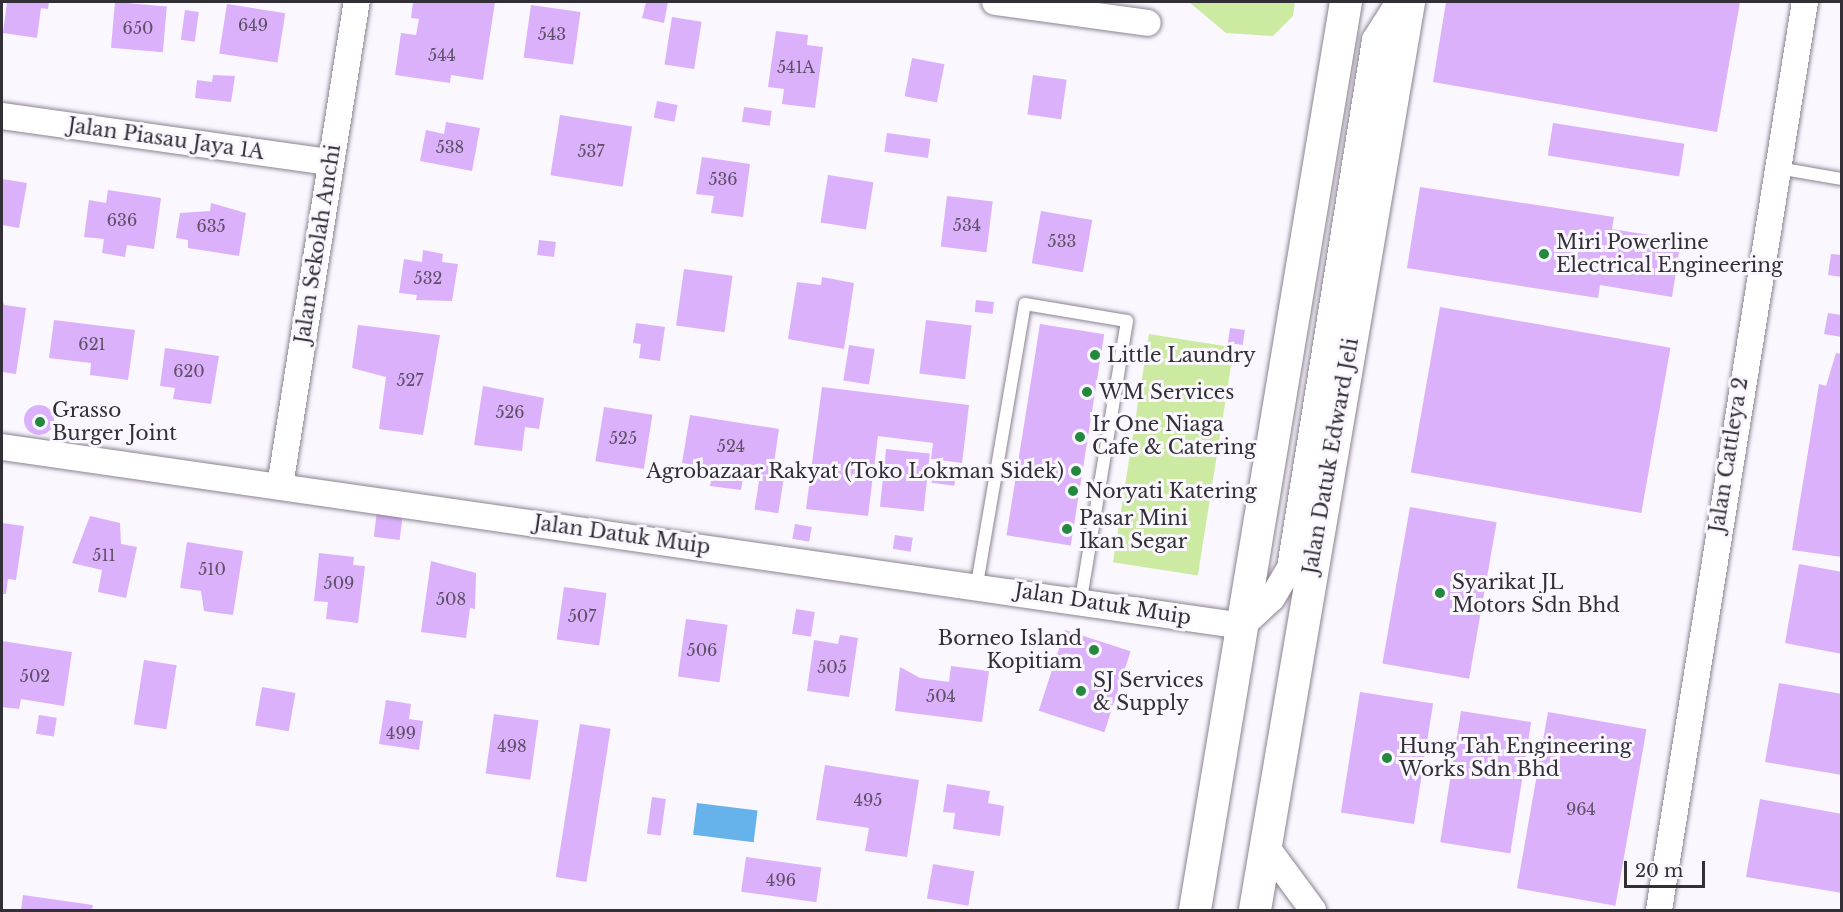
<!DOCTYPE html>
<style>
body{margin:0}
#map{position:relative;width:1843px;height:912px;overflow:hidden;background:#fbf7fe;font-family:"Libre Baskerville",serif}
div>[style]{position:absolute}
.green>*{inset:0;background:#cceaa2;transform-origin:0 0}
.water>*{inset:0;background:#66b2ea;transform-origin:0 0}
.building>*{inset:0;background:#dcb1fb;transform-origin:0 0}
.round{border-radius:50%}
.roads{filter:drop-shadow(0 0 2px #8b8292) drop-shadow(0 0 2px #8b8292)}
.service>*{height:12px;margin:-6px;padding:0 6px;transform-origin:6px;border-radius:6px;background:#fff}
.minor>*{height:26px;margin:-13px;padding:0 13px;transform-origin:13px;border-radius:13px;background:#fff}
.tertiary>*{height:32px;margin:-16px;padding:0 16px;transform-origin:16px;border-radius:16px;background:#fff}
.dots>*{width:16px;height:16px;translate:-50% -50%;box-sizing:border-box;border:3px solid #fbf7fe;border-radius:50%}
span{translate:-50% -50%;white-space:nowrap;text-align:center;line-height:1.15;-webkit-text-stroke:6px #fbf7fe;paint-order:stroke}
.number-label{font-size:16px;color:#5d5067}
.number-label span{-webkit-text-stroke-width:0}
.street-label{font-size:20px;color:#332f36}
.poi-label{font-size:20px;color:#332f36}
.left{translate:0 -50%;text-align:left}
.right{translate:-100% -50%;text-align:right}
.frame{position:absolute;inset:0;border:3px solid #332f36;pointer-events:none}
.scale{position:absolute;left:1624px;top:861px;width:81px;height:27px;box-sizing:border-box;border:3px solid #332f36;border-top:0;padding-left:8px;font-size:18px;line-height:21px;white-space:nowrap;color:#332f36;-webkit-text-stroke:4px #fbf7fe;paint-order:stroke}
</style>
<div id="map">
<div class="green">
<div style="clip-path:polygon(1189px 2px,1295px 2px,1293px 16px,1273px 36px,1226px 33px)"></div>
<div style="left:1149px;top:334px;width:86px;height:231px;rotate:9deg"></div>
</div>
<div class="water">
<div style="left:697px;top:803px;width:61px;height:32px;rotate:7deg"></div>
</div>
<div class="building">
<div style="clip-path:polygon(7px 2px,49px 2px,48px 9px,41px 8px,37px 38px,3px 33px)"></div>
<div style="left:115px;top:2px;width:52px;height:46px;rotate:5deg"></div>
<div style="clip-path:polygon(413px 2px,495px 2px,483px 80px,451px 75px,450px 83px,395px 75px,401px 33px,416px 35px,419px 19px,411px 18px)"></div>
<div style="clip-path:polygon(646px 2px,668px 2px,664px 23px,642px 18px)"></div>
<div style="clip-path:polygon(1446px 2px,1740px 2px,1717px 132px,1433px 82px)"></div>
<div style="left:227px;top:4px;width:59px;height:50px;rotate:9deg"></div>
<div style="left:531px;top:5px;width:50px;height:53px;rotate:8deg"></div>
<div style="left:185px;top:10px;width:14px;height:30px;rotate:8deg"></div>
<div style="left:672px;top:17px;width:30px;height:48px;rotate:9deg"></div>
<div style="clip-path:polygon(776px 31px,808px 35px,807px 45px,823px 47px,815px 108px,782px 104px,784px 89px,768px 87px)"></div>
<div style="left:912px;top:58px;width:33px;height:39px;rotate:11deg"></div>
<div style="clip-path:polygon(213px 75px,235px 76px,231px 102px,195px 98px,197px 80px,212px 82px)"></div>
<div style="left:1033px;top:75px;width:34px;height:40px;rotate:8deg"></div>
<div style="left:657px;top:101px;width:21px;height:17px;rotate:11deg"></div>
<div style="left:744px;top:107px;width:28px;height:15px;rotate:8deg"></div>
<div style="left:560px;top:115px;width:73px;height:61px;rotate:9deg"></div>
<div style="clip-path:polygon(446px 122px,480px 128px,472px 171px,420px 161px,426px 130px,444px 134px)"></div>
<div style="left:1553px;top:123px;width:133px;height:33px;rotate:9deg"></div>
<div style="left:887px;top:133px;width:44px;height:19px;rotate:8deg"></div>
<div style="clip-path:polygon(702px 157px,750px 164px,743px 217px,711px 213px,714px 196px,696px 194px)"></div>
<div style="left:828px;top:175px;width:46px;height:48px;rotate:9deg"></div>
<div style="clip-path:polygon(2px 179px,27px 183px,19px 228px,2px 225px)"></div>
<div style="clip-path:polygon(1420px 187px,1614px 217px,1612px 229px,1681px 240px,1672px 297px,1600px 285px,1598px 298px,1407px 268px)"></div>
<div style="clip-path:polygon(108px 190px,161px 198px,154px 249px,127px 245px,125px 257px,102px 253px,104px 239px,84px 237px,89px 200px,106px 203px)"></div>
<div style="left:947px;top:196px;width:46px;height:51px;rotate:7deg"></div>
<div style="clip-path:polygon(211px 203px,246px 213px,239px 256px,188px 248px,188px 240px,176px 238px,180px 213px,210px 211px)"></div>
<div style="left:1041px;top:211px;width:52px;height:53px;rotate:10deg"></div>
<div style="left:539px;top:240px;width:17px;height:15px;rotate:7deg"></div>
<div style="clip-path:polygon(423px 250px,443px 254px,442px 262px,458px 264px,452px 301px,416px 300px,417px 295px,399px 293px,404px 259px,422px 262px)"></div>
<div style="clip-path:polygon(1831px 254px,1842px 255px,1842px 277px,1828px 275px)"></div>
<div style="left:684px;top:269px;width:49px;height:57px;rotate:8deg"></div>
<div style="clip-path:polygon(822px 277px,854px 283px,844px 349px,788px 339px,797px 282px,821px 285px)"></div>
<div style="clip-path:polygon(2px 297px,4px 305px,26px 308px,16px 374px,2px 372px)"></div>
<div style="left:976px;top:300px;width:18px;height:12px;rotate:6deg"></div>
<div style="left:1440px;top:307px;width:234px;height:168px;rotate:10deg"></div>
<div style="clip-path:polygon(1828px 313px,1842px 315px,1842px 337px,1824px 334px)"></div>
<div style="clip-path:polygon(54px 320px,135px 330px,128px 380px,90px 375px,91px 363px,49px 358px)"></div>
<div style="left:926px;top:320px;width:46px;height:54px;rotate:7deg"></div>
<div style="clip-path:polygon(636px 323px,665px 327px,660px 361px,639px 358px,641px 344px,633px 343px)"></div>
<div style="left:1040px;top:324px;width:65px;height:214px;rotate:9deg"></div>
<div style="clip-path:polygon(358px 325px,440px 335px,423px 435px,379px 429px,386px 377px,352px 368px)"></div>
<div style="left:1230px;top:328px;width:15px;height:15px;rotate:8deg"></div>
<div style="left:849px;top:345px;width:26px;height:36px;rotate:9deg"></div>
<div style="clip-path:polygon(165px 348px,219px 356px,211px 404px,173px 399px,175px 388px,160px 386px)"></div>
<div style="clip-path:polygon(1836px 353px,1842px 354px,1842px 557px,1792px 550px,1819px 384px,1826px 386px)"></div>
<div style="clip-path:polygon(483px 386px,544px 398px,539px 429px,525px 427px,522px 451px,474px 445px)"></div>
<div style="clip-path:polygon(822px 387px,969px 405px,962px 463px,931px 459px,933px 443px,878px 436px,868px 516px,806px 509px)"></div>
<div class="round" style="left:24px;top:405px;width:30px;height:30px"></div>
<div style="left:604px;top:407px;width:49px;height:55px;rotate:9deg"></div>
<div style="clip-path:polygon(690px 415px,779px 429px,772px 476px,744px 472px,741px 490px,710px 486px,713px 468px,682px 463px)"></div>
<div style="left:886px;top:449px;width:44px;height:58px;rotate:6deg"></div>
<div style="left:934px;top:463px;width:23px;height:20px;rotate:7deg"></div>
<div style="left:760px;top:475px;width:24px;height:35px;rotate:9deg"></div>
<div style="left:1410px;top:507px;width:88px;height:159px;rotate:10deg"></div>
<div style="left:377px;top:511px;width:26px;height:26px;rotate:7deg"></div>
<div style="clip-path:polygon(90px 516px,120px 523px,121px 544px,137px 547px,126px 598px,98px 592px,102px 570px,72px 563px)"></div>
<div style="clip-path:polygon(2px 523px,24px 526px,16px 580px,8px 579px,6px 594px,2px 594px)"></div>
<div style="left:795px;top:524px;width:17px;height:15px;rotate:10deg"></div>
<div style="left:895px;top:535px;width:18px;height:14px;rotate:9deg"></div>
<div style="clip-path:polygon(187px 542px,243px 551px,233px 615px,204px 611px,201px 591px,180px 588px)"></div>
<div style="clip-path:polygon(319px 553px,354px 557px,353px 565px,365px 566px,358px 623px,326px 619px,328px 602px,314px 601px)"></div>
<div style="clip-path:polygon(431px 561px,476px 573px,475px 609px,470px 608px,466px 638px,421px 632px)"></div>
<div style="clip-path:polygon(1799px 564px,1842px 572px,1842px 654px,1785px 643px)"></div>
<div style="left:564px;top:587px;width:43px;height:53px;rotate:8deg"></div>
<div style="left:796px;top:609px;width:19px;height:25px;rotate:9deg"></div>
<div style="left:686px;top:619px;width:42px;height:58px;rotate:8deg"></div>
<div style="left:1065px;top:630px;width:69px;height:85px;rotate:18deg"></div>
<div style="clip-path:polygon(840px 635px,858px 638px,849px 697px,807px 691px,814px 640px,838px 644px)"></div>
<div style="clip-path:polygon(2px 641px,72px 652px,64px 706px,21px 699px,19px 709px,2px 707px)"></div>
<div style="left:144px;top:660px;width:33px;height:65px;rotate:9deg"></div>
<div style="clip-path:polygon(951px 666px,989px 671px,982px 722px,895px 711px,900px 667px,920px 678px,949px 682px)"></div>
<div style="clip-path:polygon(1779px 683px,1842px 694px,1842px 775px,1765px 762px)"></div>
<div style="left:262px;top:687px;width:34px;height:39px;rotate:10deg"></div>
<div style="left:1360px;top:692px;width:74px;height:122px;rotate:9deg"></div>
<div style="clip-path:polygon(386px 700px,411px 704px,409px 719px,423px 721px,419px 750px,379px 744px)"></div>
<div style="left:1461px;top:711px;width:71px;height:133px;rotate:9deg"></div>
<div style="left:1548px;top:712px;width:100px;height:179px;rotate:10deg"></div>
<div style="left:494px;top:714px;width:45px;height:60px;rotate:8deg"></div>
<div style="left:39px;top:715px;width:18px;height:19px;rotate:9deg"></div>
<div style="left:580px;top:724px;width:31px;height:155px;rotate:9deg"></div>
<div style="clip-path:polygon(825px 765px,919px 780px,907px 857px,865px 851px,869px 828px,816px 820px)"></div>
<div style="clip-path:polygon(947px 784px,990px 791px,988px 803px,1004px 806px,1000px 836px,953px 829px,955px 813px,943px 812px)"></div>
<div style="left:652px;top:797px;width:14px;height:37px;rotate:8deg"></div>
<div style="clip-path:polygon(1760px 799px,1842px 814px,1842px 893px,1746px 877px)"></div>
<div style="left:746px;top:857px;width:76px;height:35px;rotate:8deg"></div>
<div style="left:933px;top:864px;width:42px;height:35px;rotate:10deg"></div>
<div style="clip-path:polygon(23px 895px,93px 905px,92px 910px,21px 910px)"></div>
</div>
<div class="roads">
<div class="service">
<div style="left:1778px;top:168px;width:65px;rotate:9.8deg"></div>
<div style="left:977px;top:584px;width:284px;rotate:-80.3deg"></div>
<div style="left:1025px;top:304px;width:103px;rotate:9.5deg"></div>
<div style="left:1127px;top:321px;width:282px;rotate:99.4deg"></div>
</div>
<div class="minor">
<div style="left:995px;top:2px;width:154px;rotate:7.8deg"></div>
<div style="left:2px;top:116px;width:332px;rotate:8deg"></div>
<div style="left:2px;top:447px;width:1253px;rotate:8.21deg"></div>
<div style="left:1242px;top:626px;width:41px;rotate:-43deg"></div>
<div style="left:1272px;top:598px;width:35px;rotate:-59deg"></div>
<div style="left:1290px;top:568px;width:535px;rotate:-80.85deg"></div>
<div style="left:1375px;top:40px;width:45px;rotate:-57.7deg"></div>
<div style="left:280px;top:486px;width:490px;rotate:-81deg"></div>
<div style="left:1265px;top:845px;width:81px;rotate:53.6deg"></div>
<div style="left:1659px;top:910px;width:920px;rotate:-80.87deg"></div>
</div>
<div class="tertiary">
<div style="left:1195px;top:910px;width:920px;rotate:-80.56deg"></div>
<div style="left:1255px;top:910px;width:921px;rotate:-80.37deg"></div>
</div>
</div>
<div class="dots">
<div style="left:1544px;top:254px;background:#24893e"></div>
<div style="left:1095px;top:355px;background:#24893e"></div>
<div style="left:1087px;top:392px;background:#24893e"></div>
<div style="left:40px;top:422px;background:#24893e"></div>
<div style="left:1080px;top:437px;background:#24893e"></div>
<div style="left:1076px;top:471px;background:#24893e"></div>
<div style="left:1073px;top:491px;background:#24893e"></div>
<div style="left:1067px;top:529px;background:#24893e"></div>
<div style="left:1440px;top:593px;background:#24893e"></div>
<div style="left:1094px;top:650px;background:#24893e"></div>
<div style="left:1081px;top:691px;background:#24893e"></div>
<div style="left:1387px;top:758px;background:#24893e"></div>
</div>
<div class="number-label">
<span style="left:253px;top:25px">649</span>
<span style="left:138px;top:28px">650</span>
<span style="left:552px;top:34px">543</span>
<span style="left:442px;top:55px">544</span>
<span style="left:796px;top:67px">541A</span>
<span style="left:450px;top:147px">538</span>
<span style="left:591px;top:151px">537</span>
<span style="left:723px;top:179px">536</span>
<span style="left:122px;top:220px">636</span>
<span style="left:967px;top:225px">534</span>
<span style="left:211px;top:226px">635</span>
<span style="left:1062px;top:241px">533</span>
<span style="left:428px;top:278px">532</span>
<span style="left:92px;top:344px">621</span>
<span style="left:189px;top:371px">620</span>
<span style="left:410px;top:380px">527</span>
<span style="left:510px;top:412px">526</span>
<span style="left:623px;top:438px">525</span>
<span style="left:731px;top:446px">524</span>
<span style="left:104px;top:555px">511</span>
<span style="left:212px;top:569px">510</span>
<span style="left:339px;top:583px">509</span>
<span style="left:451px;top:599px">508</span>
<span style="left:582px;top:616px">507</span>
<span style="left:702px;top:650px">506</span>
<span style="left:832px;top:667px">505</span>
<span style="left:35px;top:676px">502</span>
<span style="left:941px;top:696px">504</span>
<span style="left:401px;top:733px">499</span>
<span style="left:512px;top:746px">498</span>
<span style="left:868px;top:800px">495</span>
<span style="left:1581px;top:809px">964</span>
<span style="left:781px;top:880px">496</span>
</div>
<div class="street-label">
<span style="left:166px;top:139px;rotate:8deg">Jalan Piasau Jaya 1A</span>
<span style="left:318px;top:244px;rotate:-81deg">Jalan Sekolah Anchi</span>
<span style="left:1729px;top:455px;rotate:-81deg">Jalan Cattleya 2</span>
<span style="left:1331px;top:456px;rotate:-80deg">Jalan Datuk Edward Jeli</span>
<span style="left:622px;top:535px;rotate:8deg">Jalan Datuk Muip</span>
<span style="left:1103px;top:604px;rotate:9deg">Jalan Datuk Muip</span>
</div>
<div class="poi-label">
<span class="left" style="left:1556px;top:254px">Miri Powerline<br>Electrical Engineering</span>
<span class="left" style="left:1107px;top:355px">Little Laundry</span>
<span class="left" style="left:1099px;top:392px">WM Services</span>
<span class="left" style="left:52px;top:422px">Grasso<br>Burger Joint</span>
<span class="left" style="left:1092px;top:436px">Ir One Niaga<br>Cafe &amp; Catering</span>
<span class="right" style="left:1064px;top:471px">Agrobazaar Rakyat (Toko Lokman Sidek)</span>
<span class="left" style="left:1085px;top:491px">Noryati Katering</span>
<span class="left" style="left:1079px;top:530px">Pasar Mini<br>Ikan Segar</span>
<span class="left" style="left:1452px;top:594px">Syarikat JL<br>Motors Sdn Bhd</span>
<span class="right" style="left:1082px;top:650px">Borneo Island<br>Kopitiam</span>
<span class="left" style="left:1093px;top:692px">SJ Services<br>&amp; Supply</span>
<span class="left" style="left:1399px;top:758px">Hung Tah Engineering<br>Works Sdn Bhd</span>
</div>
<div class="frame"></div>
<div class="scale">20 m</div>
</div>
